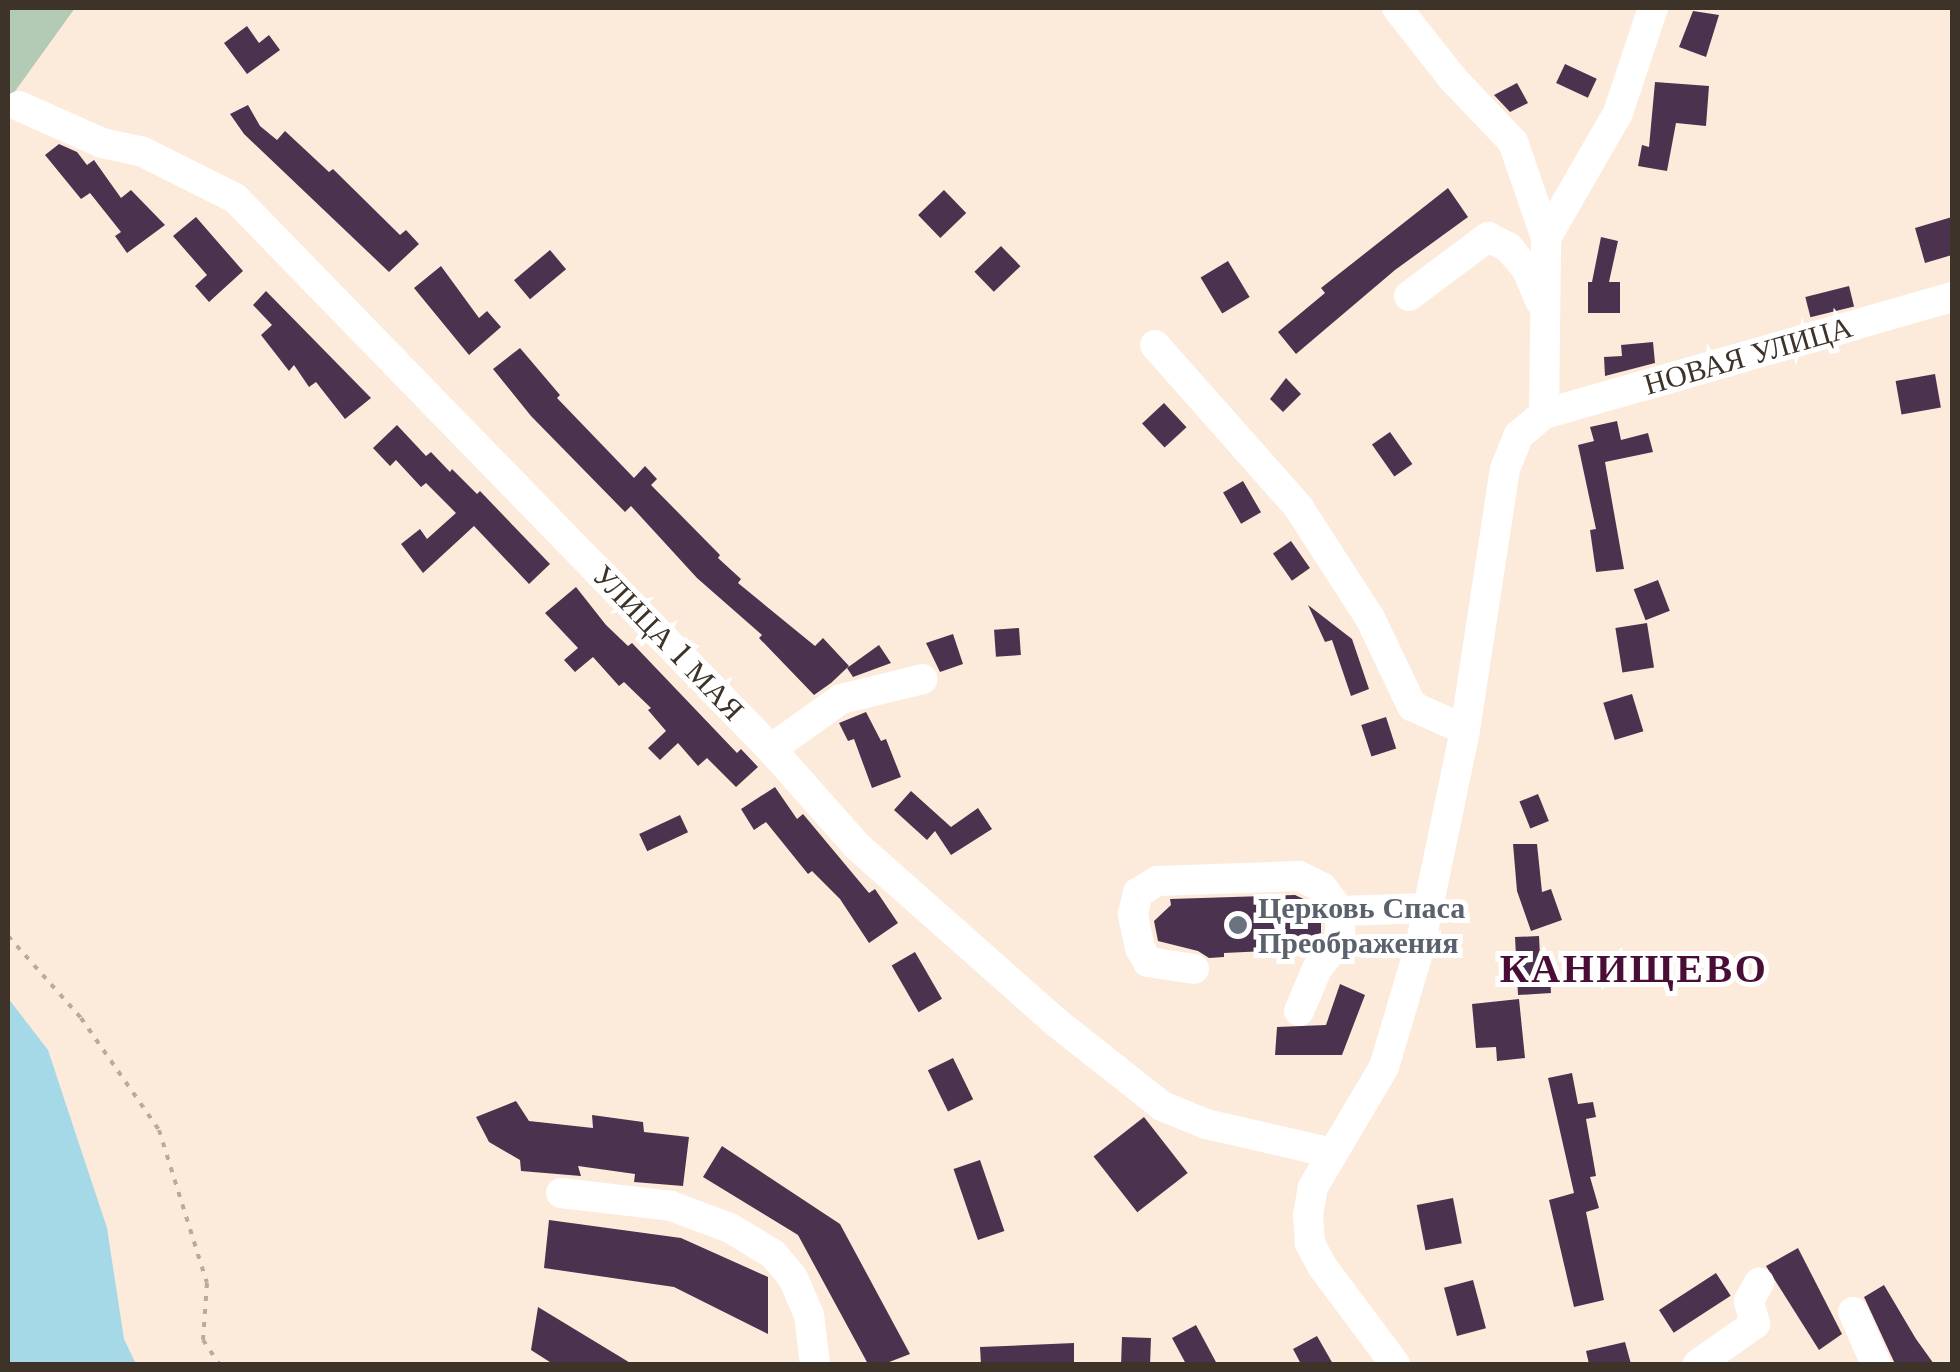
<!DOCTYPE html>
<meta charset="utf-8">
<style>
body{margin:0}
#map{position:relative;width:1960px;height:1372px;overflow:hidden;background:#fcebdb;font-family:"Libre Baskerville",serif}
div>[style]{position:absolute}
.green>*{inset:0;background:#b3cab4}
.water>*{inset:0;background:#a6d9e8}
.building>*{inset:0;background:#4b334f;transform-origin:0 0}
.path>*{height:4px;margin-top:-2px;transform-origin:0;background:repeating-linear-gradient(90deg,#b9aa9c 0 5px,transparent 0 13px)}
.minor>*{height:30px;margin:-15px;padding:0 15px;transform-origin:15px;border-radius:15px;background:#fff}
.dots>*{width:28px;height:28px;translate:-50% -50%;box-sizing:border-box;border:5px solid #fff;border-radius:50%}
span{translate:-50% -50%;white-space:nowrap;text-align:center;line-height:1.15;-webkit-text-stroke:10px #fff;paint-order:stroke}
.street-label{font-size:30px;color:#3e3329}
.worship-label{font-size:30px;color:#5b616d;font-weight:700}
.left{translate:0 -50%;text-align:left}
.district-label{font-size:40px;color:#4a0e36;font-weight:700;letter-spacing:2.5px}
.frame{position:absolute;inset:0;border:10px solid #3e3329;pointer-events:none}
</style>
<div id="map">
<div class="green">
<div style="clip-path:polygon(8px 8px,75px 8px,8px 101px)"></div>
</div>
<div class="water">
<div style="clip-path:polygon(8px 998px,48px 1050px,107px 1228px,124px 1339px,136px 1364px,8px 1364px)"></div>
</div>
<div class="building">
<div style="clip-path:polygon(1693px 11px,1719px 15px,1706px 57px,1679px 47px)"></div>
<div style="clip-path:polygon(247px 26px,259px 43px,269px 35px,280px 50px,247px 74px,224px 43px)"></div>
<div style="left:1565px;top:64px;width:35px;height:21px;rotate:25deg"></div>
<div style="clip-path:polygon(1655px 82px,1709px 86px,1706px 126px,1676px 123px,1667px 171px,1638px 166px,1642px 145px,1649px 147px)"></div>
<div style="clip-path:polygon(1517px 83px,1528px 103px,1510px 112px,1494px 95px)"></div>
<div style="clip-path:polygon(248px 105px,260px 126px,277px 140px,285px 131px,329px 172px,333px 169px,400px 235px,406px 230px,419px 244px,389px 272px,244px 134px,230px 114px)"></div>
<div style="clip-path:polygon(59px 144px,77px 152px,87px 165px,94px 160px,121px 198px,131px 190px,165px 225px,127px 253px,115px 236px,121px 232px,90px 193px,81px 199px,45px 155px)"></div>
<div style="clip-path:polygon(1448px 188px,1468px 217px,1395px 270px,1296px 354px,1278px 332px,1325px 293px,1321px 288px)"></div>
<div style="left:944px;top:190px;width:32px;height:36px;rotate:46deg"></div>
<div style="clip-path:polygon(196px 217px,243px 271px,209px 302px,195px 286px,207px 275px,173px 236px)"></div>
<div style="clip-path:polygon(1952px 217px,1952px 255px,1925px 263px,1915px 228px)"></div>
<div style="clip-path:polygon(1601px 237px,1618px 241px,1609px 282px,1620px 282px,1620px 313px,1588px 313px,1588px 282px,1592px 282px)"></div>
<div style="left:1001px;top:246px;width:28px;height:37px;rotate:46deg"></div>
<div style="left:550px;top:250px;width:25px;height:47px;rotate:50deg"></div>
<div style="left:1228px;top:261px;width:42px;height:32px;rotate:59deg"></div>
<div style="clip-path:polygon(441px 266px,479px 318px,487px 311px,501px 327px,469px 355px,414px 288px)"></div>
<div style="left:1849px;top:286px;width:21px;height:45px;rotate:76deg"></div>
<div style="clip-path:polygon(266px 291px,371px 398px,345px 419px,316px 382px,309px 387px,294px 365px,289px 371px,261px 335px,272px 325px,253px 305px)"></div>
<div style="clip-path:polygon(1653px 342px,1655px 363px,1605px 376px,1604px 357px,1622px 356px,1621px 345px)"></div>
<div style="clip-path:polygon(520px 348px,560px 395px,557px 398px,634px 478px,645px 466px,657px 479px,651px 485px,720px 555px,718px 558px,741px 579px,738px 583px,815px 646px,823px 638px,849px 666px,831px 683px,814px 695px,759px 638px,762px 635px,697px 578px,631px 506px,625px 512px,531px 416px,493px 369px)"></div>
<div style="left:1935px;top:374px;width:34px;height:40px;rotate:80deg"></div>
<div style="clip-path:polygon(1286px 378px,1301px 394px,1283px 412px,1270px 399px)"></div>
<div style="left:1164px;top:403px;width:33px;height:30px;rotate:47deg"></div>
<div style="clip-path:polygon(1617px 421px,1621px 440px,1648px 433px,1653px 452px,1605px 462px,1624px 569px,1596px 572px,1590px 530px,1596px 529px,1578px 445px,1594px 441px,1590px 427px)"></div>
<div style="clip-path:polygon(397px 425px,426px 456px,431px 452px,450px 472px,452px 469px,477px 494px,480px 491px,550px 564px,529px 584px,474px 526px,423px 573px,401px 544px,420px 529px,427px 539px,456px 513px,426px 483px,421px 487px,396px 460px,390px 466px,373px 448px)"></div>
<div style="left:1390px;top:432px;width:39px;height:22px;rotate:55deg"></div>
<div style="left:1243px;top:481px;width:36px;height:23px;rotate:60deg"></div>
<div style="left:1291px;top:541px;width:33px;height:22px;rotate:55deg"></div>
<div style="left:1658px;top:580px;width:33px;height:26px;rotate:69deg"></div>
<div style="clip-path:polygon(576px 587px,606px 625px,628px 646px,632px 643px,737px 753px,741px 749px,758px 767px,736px 787px,707px 758px,698px 766px,678px 743px,660px 760px,648px 748px,666px 731px,648px 710px,651px 708px,624px 682px,619px 686px,593px 657px,575px 672px,564px 660px,578px 648px,545px 613px)"></div>
<div style="clip-path:polygon(1308px 605px,1352px 639px,1369px 689px,1351px 696px,1332px 640px,1325px 642px)"></div>
<div style="left:1647px;top:623px;width:45px;height:32px;rotate:81deg"></div>
<div style="left:1019px;top:628px;width:27px;height:25px;rotate:86deg"></div>
<div style="clip-path:polygon(953px 634px,963px 664px,940px 672px,926px 643px)"></div>
<div style="clip-path:polygon(879px 645px,891px 663px,853px 677px,847px 668px)"></div>
<div style="left:1632px;top:694px;width:39px;height:30px;rotate:73deg"></div>
<div style="clip-path:polygon(866px 712px,881px 741px,886px 739px,901px 777px,872px 788px,854px 739px,848px 741px,839px 723px)"></div>
<div style="left:1386px;top:717px;width:33px;height:26px;rotate:72deg"></div>
<div style="clip-path:polygon(775px 787px,797px 819px,803px 814px,869px 893px,875px 889px,898px 923px,869px 943px,840px 899px,812px 871px,808px 874px,766px 822px,754px 830px,741px 809px)"></div>
<div style="clip-path:polygon(911px 791px,951px 827px,978px 808px,992px 829px,951px 855px,935px 831px,927px 840px,894px 810px)"></div>
<div style="left:1538px;top:794px;width:29px;height:20px;rotate:68deg"></div>
<div style="left:680px;top:815px;width:19px;height:45px;rotate:65deg"></div>
<div style="clip-path:polygon(1513px 844px,1537px 844px,1542px 892px,1551px 889px,1562px 920px,1531px 931px,1517px 891px)"></div>
<div style="clip-path:polygon(1295px 895px,1310px 902px,1321px 917px,1321px 933px,1304px 938px,1305px 949px,1224px 953px,1224px 957px,1209px 958px,1198px 951px,1158px 941px,1154px 921px,1171px 905px,1170px 899px)"></div>
<div style="clip-path:polygon(1539px 936px,1541px 976px,1550px 976px,1551px 993px,1518px 995px,1515px 937px)"></div>
<div style="left:915px;top:952px;width:54px;height:27px;rotate:60deg"></div>
<div style="clip-path:polygon(1340px 984px,1365px 995px,1342px 1055px,1275px 1055px,1277px 1027px,1326px 1025px)"></div>
<div style="clip-path:polygon(1519px 999px,1525px 1058px,1497px 1061px,1496px 1047px,1476px 1048px,1472px 1004px)"></div>
<div style="left:953px;top:1058px;width:46px;height:28px;rotate:64deg"></div>
<div style="clip-path:polygon(1572px 1073px,1578px 1104px,1593px 1102px,1596px 1117px,1586px 1119px,1596px 1176px,1590px 1177px,1599px 1208px,1586px 1212px,1604px 1300px,1574px 1307px,1549px 1200px,1574px 1193px,1548px 1078px)"></div>
<div style="clip-path:polygon(516px 1101px,529px 1121px,593px 1128px,592px 1115px,643px 1122px,644px 1132px,689px 1137px,683px 1186px,634px 1182px,635px 1174px,578px 1166px,581px 1176px,521px 1171px,520px 1160px,489px 1142px,476px 1117px)"></div>
<div style="left:1144px;top:1117px;width:71px;height:64px;rotate:52deg"></div>
<div style="clip-path:polygon(722px 1146px,840px 1224px,910px 1354px,884px 1364px,868px 1364px,798px 1235px,703px 1177px)"></div>
<div style="left:980px;top:1160px;width:75px;height:28px;rotate:71deg"></div>
<div style="left:1453px;top:1198px;width:46px;height:37px;rotate:79deg"></div>
<div style="clip-path:polygon(549px 1220px,681px 1238px,768px 1277px,768px 1334px,674px 1287px,544px 1268px)"></div>
<div style="clip-path:polygon(1798px 1248px,1842px 1334px,1819px 1350px,1766px 1266px)"></div>
<div style="left:1716px;top:1273px;width:27px;height:68px;rotate:57deg"></div>
<div style="left:1473px;top:1280px;width:50px;height:30px;rotate:75deg"></div>
<div style="clip-path:polygon(1884px 1285px,1916px 1339px,1934px 1364px,1895px 1364px,1864px 1297px)"></div>
<div style="clip-path:polygon(538px 1307px,632px 1364px,553px 1364px,531px 1350px)"></div>
<div style="clip-path:polygon(1196px 1325px,1217px 1364px,1186px 1364px,1172px 1338px)"></div>
<div style="clip-path:polygon(1317px 1336px,1333px 1364px,1301px 1364px,1293px 1349px)"></div>
<div style="left:1122px;top:1337px;width:29px;height:27px;rotate:2deg"></div>
<div style="clip-path:polygon(1625px 1342px,1631px 1364px,1589px 1364px,1586px 1351px)"></div>
<div style="clip-path:polygon(1074px 1343px,1074px 1364px,981px 1364px,980px 1347px)"></div>
</div>
<div class="path">
<div style="left:8px;top:936px;width:110px;rotate:48.3deg"></div>
<div style="left:81px;top:1018px;width:136px;rotate:55.1deg"></div>
<div style="left:159px;top:1130px;width:160px;rotate:72.6deg"></div>
<div style="left:207px;top:1283px;width:57px;rotate:94deg"></div>
<div style="left:203px;top:1340px;width:29px;rotate:56deg"></div>
</div>
<div class="minor">
<div style="left:1397px;top:8px;width:90px;rotate:51.7deg"></div>
<div style="left:1453px;top:79px;width:87px;rotate:46.4deg"></div>
<div style="left:1513px;top:142px;width:102px;rotate:71deg"></div>
<div style="left:19px;top:106px;width:91px;rotate:24deg"></div>
<div style="left:102px;top:143px;width:40px;rotate:12deg"></div>
<div style="left:141px;top:151px;width:105px;rotate:26.6deg"></div>
<div style="left:235px;top:198px;width:769px;rotate:45.79deg"></div>
<div style="left:771px;top:749px;width:130px;rotate:48.4deg"></div>
<div style="left:857px;top:846px;width:267px;rotate:41.5deg"></div>
<div style="left:1057px;top:1023px;width:134px;rotate:38.3deg"></div>
<div style="left:1162px;top:1106px;width:48px;rotate:22.2deg"></div>
<div style="left:1206px;top:1124px;width:130px;rotate:12.9deg"></div>
<div style="left:1409px;top:296px;width:99px;rotate:-36.8deg"></div>
<div style="left:1488px;top:237px;width:22px;rotate:27deg"></div>
<div style="left:1508px;top:247px;width:30px;rotate:50deg"></div>
<div style="left:1527px;top:270px;width:33px;rotate:67deg"></div>
<div style="left:1155px;top:345px;width:217px;rotate:48.5deg"></div>
<div style="left:1299px;top:508px;width:131px;rotate:57.2deg"></div>
<div style="left:1370px;top:618px;width:98px;rotate:64.5deg"></div>
<div style="left:1412px;top:706px;width:58px;rotate:24.4deg"></div>
<div style="left:1544px;top:414px;width:176px;rotate:-89.3deg"></div>
<div style="left:1546px;top:238px;width:144px;rotate:-60.1deg"></div>
<div style="left:1618px;top:113px;width:111px;rotate:-71.6deg"></div>
<div style="left:771px;top:749px;width:86px;rotate:-35.5deg"></div>
<div style="left:841px;top:699px;width:84px;rotate:-13.7deg"></div>
<div style="left:1194px;top:969px;width:47px;rotate:-171.3deg"></div>
<div style="left:1148px;top:962px;width:16px;rotate:-120deg"></div>
<div style="left:1140px;top:948px;width:35px;rotate:-102deg"></div>
<div style="left:1133px;top:914px;width:22px;rotate:-77deg"></div>
<div style="left:1138px;top:893px;width:22px;rotate:-32deg"></div>
<div style="left:1157px;top:881px;width:142px;rotate:-2deg"></div>
<div style="left:1299px;top:876px;width:25px;rotate:26deg"></div>
<div style="left:1322px;top:887px;width:30px;rotate:53deg"></div>
<div style="left:1340px;top:911px;width:88px;rotate:-2deg"></div>
<div style="left:1299px;top:1011px;width:46px;rotate:-66.8deg"></div>
<div style="left:1317px;top:969px;width:37px;rotate:-52deg"></div>
<div style="left:1340px;top:940px;width:29px;rotate:-90deg"></div>
<div style="left:561px;top:1193px;width:111px;rotate:6.7deg"></div>
<div style="left:671px;top:1206px;width:63px;rotate:20.4deg"></div>
<div style="left:730px;top:1228px;width:50px;rotate:31.2deg"></div>
<div style="left:773px;top:1254px;width:31px;rotate:50deg"></div>
<div style="left:793px;top:1278px;width:40px;rotate:66.6deg"></div>
<div style="left:809px;top:1315px;width:49px;rotate:83deg"></div>
<div style="left:1853px;top:1312px;width:57px;rotate:66.1deg"></div>
<div style="left:1395px;top:1364px;width:122px;rotate:-126.7deg"></div>
<div style="left:1322px;top:1266px;width:26px;rotate:-118deg"></div>
<div style="left:1310px;top:1243px;width:28px;rotate:-94deg"></div>
<div style="left:1308px;top:1215px;width:28px;rotate:-80deg"></div>
<div style="left:1313px;top:1187px;width:139px;rotate:-59.4deg"></div>
<div style="left:1384px;top:1067px;width:126px;rotate:-73.4deg"></div>
<div style="left:1420px;top:946px;width:221px;rotate:-78.2deg"></div>
<div style="left:1465px;top:730px;width:264px;rotate:-81.3deg"></div>
<div style="left:1505px;top:469px;width:37px;rotate:-68deg"></div>
<div style="left:1519px;top:435px;width:33px;rotate:-40deg"></div>
<div style="left:1544px;top:414px;width:424px;rotate:-16deg"></div>
<div style="left:1698px;top:1364px;width:70px;rotate:-35.1deg"></div>
<div style="left:1755px;top:1324px;width:24px;rotate:-105deg"></div>
<div style="left:1749px;top:1301px;width:21px;rotate:-61deg"></div>
</div>
<div class="dots">
<div style="left:1238px;top:925px;background:#6b7280"></div>
</div>
<div class="street-label">
<span style="left:1748px;top:356px;rotate:-16deg">НОВАЯ УЛИЦА</span>
<span style="left:668px;top:643px;rotate:46deg">УЛИЦА 1 МАЯ</span>
</div>
<div class="worship-label">
<span class="left" style="left:1258px;top:925px">Церковь Спаса<br>Преображения</span>
</div>
<div class="district-label">
<span style="left:1634px;top:968px">КАНИЩЕВО</span>
</div>
<div class="frame"></div>
</div>
